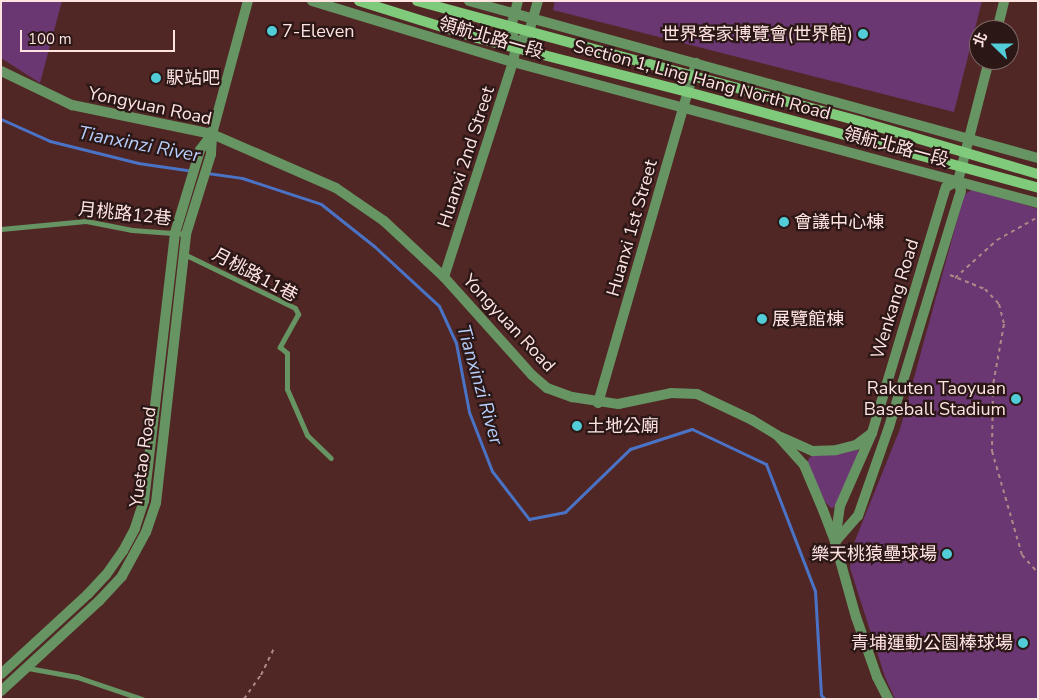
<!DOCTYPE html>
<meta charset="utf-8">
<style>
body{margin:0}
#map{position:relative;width:1039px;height:700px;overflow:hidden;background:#512726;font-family:"Nunito Sans","Noto Sans TC",sans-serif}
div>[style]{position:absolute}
.green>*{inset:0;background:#6b3772}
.stream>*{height:3px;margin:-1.5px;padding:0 1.5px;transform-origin:1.5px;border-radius:1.5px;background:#4a73c6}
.path>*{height:2px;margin-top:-1px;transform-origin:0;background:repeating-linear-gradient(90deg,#ac8988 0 4px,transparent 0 8px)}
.service>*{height:5px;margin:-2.5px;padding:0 2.5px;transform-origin:2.5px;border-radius:2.5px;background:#669563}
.minor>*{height:10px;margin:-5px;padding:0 5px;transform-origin:5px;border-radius:5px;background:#669563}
.tertiary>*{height:10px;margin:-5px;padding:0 5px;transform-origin:5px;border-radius:5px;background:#669563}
.secondary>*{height:10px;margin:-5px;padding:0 5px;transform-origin:5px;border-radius:5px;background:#7fca7b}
.dots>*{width:14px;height:14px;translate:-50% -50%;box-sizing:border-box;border:2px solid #2a1716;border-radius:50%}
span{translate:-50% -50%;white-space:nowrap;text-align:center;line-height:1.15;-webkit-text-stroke:4.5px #2a1716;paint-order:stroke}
.poi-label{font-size:18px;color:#ffe3e1}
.left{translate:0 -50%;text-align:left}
.right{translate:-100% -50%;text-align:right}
.street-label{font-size:18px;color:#ffe3e1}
.water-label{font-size:19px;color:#b6cdf9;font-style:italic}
.frame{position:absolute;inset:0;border:2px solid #ffe3e1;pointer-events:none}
.north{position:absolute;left:969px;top:20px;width:50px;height:50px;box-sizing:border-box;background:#2a1716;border:1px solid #7f6967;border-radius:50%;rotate:292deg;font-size:14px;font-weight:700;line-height:20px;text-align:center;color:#ffe3e1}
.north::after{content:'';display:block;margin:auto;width:18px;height:22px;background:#52ccd6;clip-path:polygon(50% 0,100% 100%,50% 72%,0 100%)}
.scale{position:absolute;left:20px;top:30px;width:155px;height:22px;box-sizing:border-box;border:2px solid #ffe3e1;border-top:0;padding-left:6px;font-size:15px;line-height:18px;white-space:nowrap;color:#ffe3e1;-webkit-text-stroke:4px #2a1716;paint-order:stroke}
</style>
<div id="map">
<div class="green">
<div style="clip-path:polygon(1px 1px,62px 1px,40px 83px,1px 58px)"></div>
<div style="clip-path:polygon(555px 1px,982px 1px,954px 112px,553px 10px)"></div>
<div style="clip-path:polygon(973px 189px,1038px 209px,1038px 699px,895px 699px,885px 677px,850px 568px,852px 548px,900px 429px,964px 195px)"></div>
<div style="clip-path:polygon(858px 450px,861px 456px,840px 506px,831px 508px,826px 503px,809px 471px,807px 462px,810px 457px,817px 454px)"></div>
</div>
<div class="stream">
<div style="left:1px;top:119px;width:54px;rotate:24.2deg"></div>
<div style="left:50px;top:141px;width:91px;rotate:14deg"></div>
<div style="left:138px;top:163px;width:56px;rotate:8.3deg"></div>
<div style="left:207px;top:173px;width:35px;rotate:8deg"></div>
<div style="left:242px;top:178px;width:83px;rotate:18.2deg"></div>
<div style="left:321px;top:204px;width:68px;rotate:38.4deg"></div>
<div style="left:374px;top:246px;width:88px;rotate:42.7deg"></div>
<div style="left:439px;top:306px;width:41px;rotate:65.3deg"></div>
<div style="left:456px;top:343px;width:70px;rotate:79.3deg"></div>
<div style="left:469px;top:412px;width:63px;rotate:68.7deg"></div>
<div style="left:492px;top:471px;width:61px;rotate:52.4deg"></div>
<div style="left:529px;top:519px;width:37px;rotate:-11deg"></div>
<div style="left:565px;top:512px;width:91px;rotate:-44.1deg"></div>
<div style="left:630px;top:449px;width:65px;rotate:-17.9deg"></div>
<div style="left:692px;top:429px;width:82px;rotate:25.3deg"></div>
<div style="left:766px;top:464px;width:136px;rotate:68.9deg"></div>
<div style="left:815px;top:591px;width:104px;rotate:86.7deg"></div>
<div style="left:821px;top:695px;width:6px;rotate:45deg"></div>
</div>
<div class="path">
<div style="left:950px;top:275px;width:38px;rotate:22deg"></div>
<div style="left:985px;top:289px;width:21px;rotate:47deg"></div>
<div style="left:999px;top:304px;width:21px;rotate:76deg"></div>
<div style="left:1004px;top:324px;width:62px;rotate:100.2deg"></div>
<div style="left:993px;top:385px;width:66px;rotate:90.9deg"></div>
<div style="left:992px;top:451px;width:108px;rotate:73.9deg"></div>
<div style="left:1022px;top:555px;width:24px;rotate:48deg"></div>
<div style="left:955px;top:278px;width:57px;rotate:-42.1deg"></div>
<div style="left:997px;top:240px;width:47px;rotate:-29.3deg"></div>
<div style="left:244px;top:699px;width:29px;rotate:-55deg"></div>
<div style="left:261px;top:675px;width:30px;rotate:-64deg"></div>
</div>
<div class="service">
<div style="left:1px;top:229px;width:85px;rotate:-5.4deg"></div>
<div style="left:86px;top:221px;width:47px;rotate:11.1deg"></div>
<div style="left:132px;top:230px;width:54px;rotate:4.2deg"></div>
<div style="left:184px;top:254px;width:123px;rotate:25.9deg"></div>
<div style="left:295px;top:308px;width:7px;rotate:63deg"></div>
<div style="left:298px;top:314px;width:38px;rotate:119deg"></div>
<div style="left:280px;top:347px;width:9px;rotate:41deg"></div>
<div style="left:287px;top:353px;width:36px;rotate:90deg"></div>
<div style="left:287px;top:389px;width:50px;rotate:66.5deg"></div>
<div style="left:307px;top:435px;width:33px;rotate:44deg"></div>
<div style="left:28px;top:668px;width:50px;rotate:10.4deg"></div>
<div style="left:77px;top:677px;width:69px;rotate:18.7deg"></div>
</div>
<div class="minor">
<div style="left:997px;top:30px;width:30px;rotate:-76deg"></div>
<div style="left:516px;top:46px;width:19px;rotate:-47deg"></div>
<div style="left:529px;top:32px;width:32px;rotate:-74deg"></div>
<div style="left:1px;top:71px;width:79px;rotate:25.6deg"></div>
<div style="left:72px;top:105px;width:143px;rotate:11.7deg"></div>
<div style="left:212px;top:134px;width:135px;rotate:23.5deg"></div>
<div style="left:336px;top:188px;width:58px;rotate:34.5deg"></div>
<div style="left:384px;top:221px;width:82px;rotate:43deg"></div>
<div style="left:444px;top:277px;width:132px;rotate:48.1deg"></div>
<div style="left:532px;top:375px;width:20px;rotate:41deg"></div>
<div style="left:547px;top:388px;width:27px;rotate:20deg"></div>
<div style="left:572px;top:397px;width:47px;rotate:8.7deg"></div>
<div style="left:618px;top:404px;width:54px;rotate:-11.7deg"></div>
<div style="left:671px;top:393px;width:26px;rotate:2deg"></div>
<div style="left:697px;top:394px;width:61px;rotate:25.3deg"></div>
<div style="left:752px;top:420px;width:29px;rotate:31deg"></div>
<div style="left:777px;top:435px;width:40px;rotate:48deg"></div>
<div style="left:804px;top:465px;width:49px;rotate:67.1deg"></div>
<div style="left:823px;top:510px;width:34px;rotate:69deg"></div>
<div style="left:835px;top:542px;width:78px;rotate:74.4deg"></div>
<div style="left:856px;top:617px;width:64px;rotate:70.7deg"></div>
<div style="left:877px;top:677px;width:25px;rotate:63deg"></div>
<div style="left:444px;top:277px;width:226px;rotate:-72.2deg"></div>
<div style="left:513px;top:62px;width:16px;rotate:-79deg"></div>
<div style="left:516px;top:46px;width:20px;rotate:-105deg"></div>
<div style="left:511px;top:27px;width:27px;rotate:-75deg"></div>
<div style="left:598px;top:403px;width:354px;rotate:-73.9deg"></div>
<div style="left:781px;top:437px;width:35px;rotate:24deg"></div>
<div style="left:813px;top:451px;width:23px;rotate:-2deg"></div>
<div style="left:836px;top:450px;width:21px;rotate:-14deg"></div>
<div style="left:856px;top:445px;width:20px;rotate:-37deg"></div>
<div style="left:835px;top:541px;width:35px;rotate:-82deg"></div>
<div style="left:840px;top:506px;width:80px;rotate:-66.3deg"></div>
<div style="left:872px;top:433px;width:251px;rotate:-73.3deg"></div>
<div style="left:944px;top:193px;width:6px;rotate:-72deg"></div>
<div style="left:946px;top:187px;width:13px;rotate:-27deg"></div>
<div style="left:835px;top:542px;width:35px;rotate:-49deg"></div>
<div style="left:858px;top:516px;width:94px;rotate:-70.8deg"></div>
<div style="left:889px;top:427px;width:240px;rotate:-73.1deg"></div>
<div style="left:959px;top:197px;width:6px;rotate:-72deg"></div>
<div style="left:961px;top:191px;width:10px;rotate:-107deg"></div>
<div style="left:958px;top:181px;width:125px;rotate:-75.6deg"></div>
</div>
<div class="tertiary">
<div style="left:312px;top:1px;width:210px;rotate:16.9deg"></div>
<div style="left:513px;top:62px;width:544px;rotate:15.03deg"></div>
<div style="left:469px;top:1px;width:590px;rotate:15.43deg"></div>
<div style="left:1px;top:674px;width:118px;rotate:-42.6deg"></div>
<div style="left:88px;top:594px;width:26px;rotate:-47deg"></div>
<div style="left:106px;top:575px;width:29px;rotate:-55deg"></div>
<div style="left:123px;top:551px;width:26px;rotate:-62deg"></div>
<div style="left:135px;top:528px;width:28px;rotate:-72deg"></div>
<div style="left:144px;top:501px;width:270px;rotate:-83.4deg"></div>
<div style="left:175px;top:233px;width:87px;rotate:-73.2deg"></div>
<div style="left:200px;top:150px;width:20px;rotate:-53deg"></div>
<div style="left:1px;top:691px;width:133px;rotate:-42.6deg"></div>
<div style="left:99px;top:601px;width:34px;rotate:-47deg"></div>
<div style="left:122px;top:576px;width:50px;rotate:-61.4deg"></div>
<div style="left:146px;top:532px;width:31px;rotate:-71deg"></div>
<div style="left:156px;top:503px;width:271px;rotate:-83.6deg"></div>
<div style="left:186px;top:234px;width:84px;rotate:-72.6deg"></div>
<div style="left:211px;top:154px;width:20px;rotate:-87deg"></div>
<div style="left:212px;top:134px;width:138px;rotate:-74.9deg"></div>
</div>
<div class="secondary">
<div style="left:359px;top:1px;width:124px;rotate:17.4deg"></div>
<div style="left:477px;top:38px;width:218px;rotate:14.4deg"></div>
<div style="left:688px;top:92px;width:363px;rotate:15.3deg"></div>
<div style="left:417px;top:1px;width:461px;rotate:15.2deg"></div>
<div style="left:862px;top:122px;width:184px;rotate:16.5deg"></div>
</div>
<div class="dots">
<div style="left:272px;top:31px;background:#52ccd6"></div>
<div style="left:863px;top:34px;background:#52ccd6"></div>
<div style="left:156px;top:78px;background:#52ccd6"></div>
<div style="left:784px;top:222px;background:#52ccd6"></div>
<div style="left:762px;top:319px;background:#52ccd6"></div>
<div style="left:1016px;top:399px;background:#52ccd6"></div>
<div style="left:577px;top:426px;background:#52ccd6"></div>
<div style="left:947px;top:554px;background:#52ccd6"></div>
<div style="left:1023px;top:643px;background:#52ccd6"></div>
</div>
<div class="poi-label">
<span class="left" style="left:282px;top:31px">7-Eleven</span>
<span class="right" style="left:853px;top:34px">世界客家博覽會(世界館)</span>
<span class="left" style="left:166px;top:78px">駅站吧</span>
<span class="left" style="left:794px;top:222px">會議中心棟</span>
<span class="left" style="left:772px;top:319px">展覽館棟</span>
<span class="right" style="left:1006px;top:399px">Rakuten Taoyuan<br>Baseball Stadium</span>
<span class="left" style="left:587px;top:426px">土地公廟</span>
<span class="right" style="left:937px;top:554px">樂天桃猿壘球場</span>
<span class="right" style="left:1013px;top:643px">青埔運動公園棒球場</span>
</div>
<div class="street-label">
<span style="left:491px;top:38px;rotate:16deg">領航北路一段</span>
<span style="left:702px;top:80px;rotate:15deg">Section 1, Ling Hang North Road</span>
<span style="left:150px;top:106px;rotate:12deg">Yongyuan Road</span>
<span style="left:896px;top:147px;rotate:15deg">領航北路一段</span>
<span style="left:466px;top:157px;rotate:-72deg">Huanxi 2nd Street</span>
<span style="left:125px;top:214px;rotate:6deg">月桃路12巷</span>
<span style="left:632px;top:228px;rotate:-74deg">Huanxi 1st Street</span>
<span style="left:255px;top:275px;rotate:28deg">月桃路11巷</span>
<span style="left:895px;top:299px;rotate:-73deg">Wenkang Road</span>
<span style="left:509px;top:323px;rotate:47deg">Yongyuan Road</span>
<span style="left:143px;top:457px;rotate:-82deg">Yuetao Road</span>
</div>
<div class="water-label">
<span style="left:139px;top:145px;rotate:11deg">Tianxinzi River</span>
<span style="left:479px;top:385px;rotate:74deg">Tianxinzi River</span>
</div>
<div class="frame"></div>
<div class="north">北</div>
<div class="scale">100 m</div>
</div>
